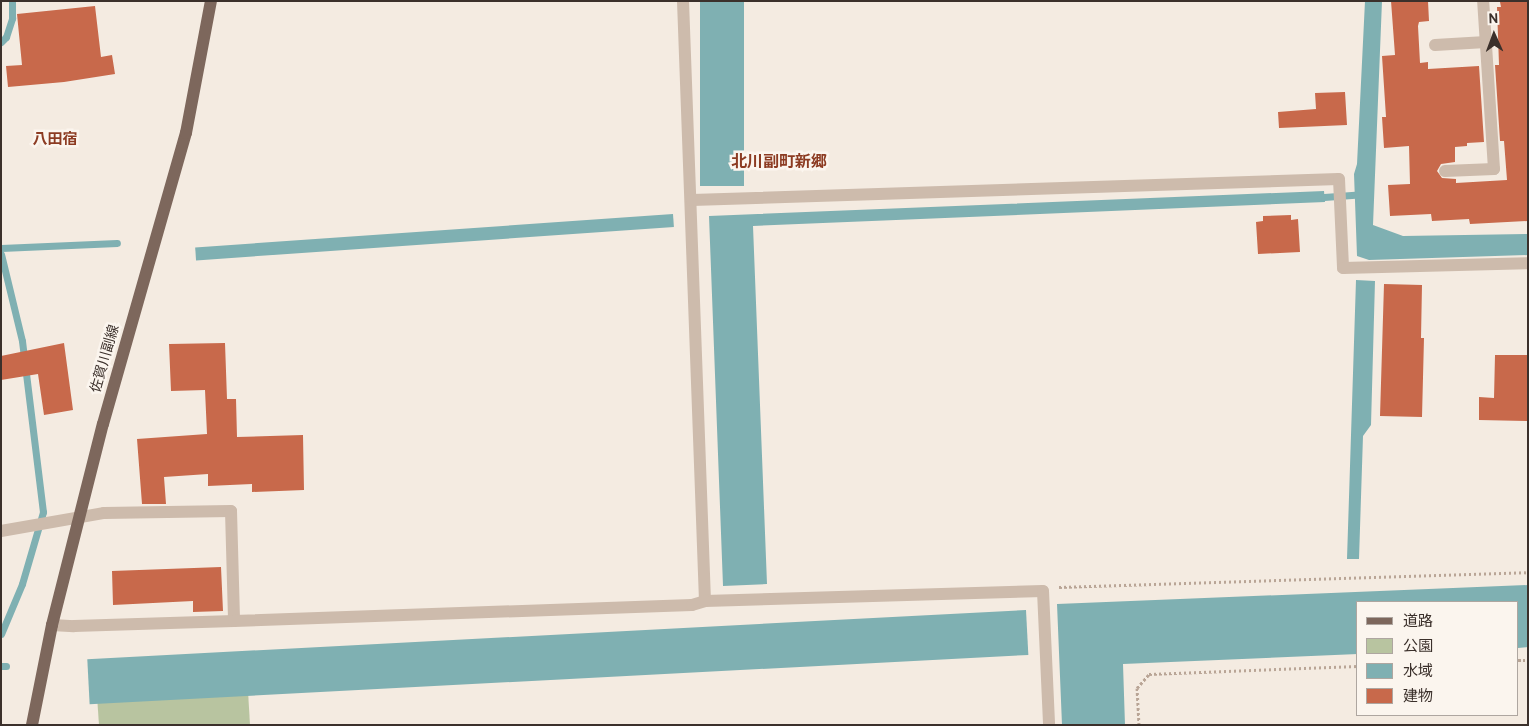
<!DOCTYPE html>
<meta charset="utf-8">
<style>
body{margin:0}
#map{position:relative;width:1529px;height:726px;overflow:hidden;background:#f4ebe1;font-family:Overpass,"Noto Sans JP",sans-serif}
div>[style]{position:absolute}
.green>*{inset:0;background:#b8c4a0}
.water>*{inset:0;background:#7fb0b2;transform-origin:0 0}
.stream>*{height:7px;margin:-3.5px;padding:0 3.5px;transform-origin:3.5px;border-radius:3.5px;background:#7fb0b2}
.building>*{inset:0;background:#c8694b}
.path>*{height:3px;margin-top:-1.5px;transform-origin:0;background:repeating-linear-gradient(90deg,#b9a596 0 2.5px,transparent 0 5px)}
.street>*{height:12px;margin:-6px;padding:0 6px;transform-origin:6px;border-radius:6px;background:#cdbbac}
.primary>*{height:12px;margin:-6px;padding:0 6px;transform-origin:6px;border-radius:6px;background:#7d675c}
span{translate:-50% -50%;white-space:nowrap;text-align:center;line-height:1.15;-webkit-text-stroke:5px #fbf5ee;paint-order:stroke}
.street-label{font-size:14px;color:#3b302b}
.neighbourhood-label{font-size:15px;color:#8c3b22;font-weight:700}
.quarter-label{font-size:16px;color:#8c3b22;font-weight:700}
.frame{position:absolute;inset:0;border:2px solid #3b302b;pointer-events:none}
.legend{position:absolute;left:1356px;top:601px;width:162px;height:115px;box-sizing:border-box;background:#fbf5ee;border:1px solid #aea6a0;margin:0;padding:6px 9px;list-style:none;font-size:15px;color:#3b302b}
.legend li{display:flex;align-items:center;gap:10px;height:25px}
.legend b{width:25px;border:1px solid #aea6a0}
.north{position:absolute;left:1469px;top:10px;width:50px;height:50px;-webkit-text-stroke:4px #fbf5ee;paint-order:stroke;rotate:358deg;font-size:14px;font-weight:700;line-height:20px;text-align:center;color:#3b302b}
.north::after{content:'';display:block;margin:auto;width:18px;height:22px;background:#3b302b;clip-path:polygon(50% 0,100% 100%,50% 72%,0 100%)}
</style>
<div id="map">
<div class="green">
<div style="clip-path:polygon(248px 691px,250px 725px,99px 725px,97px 696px)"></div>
</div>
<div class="water">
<div style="left:700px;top:1px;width:44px;height:185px"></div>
<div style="clip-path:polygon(1365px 1px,1382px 1px,1373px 225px,1403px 236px,1528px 234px,1528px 255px,1369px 260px,1357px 256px,1354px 174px,1357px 164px)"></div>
<div style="clip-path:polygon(1324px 191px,1325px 202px,753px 226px,767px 584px,723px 586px,709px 216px)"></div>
<div style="left:673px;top:214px;width:13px;height:479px;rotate:86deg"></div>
<div style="clip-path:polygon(1356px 280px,1375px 281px,1371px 425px,1363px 436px,1359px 559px,1347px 559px)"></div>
<div style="clip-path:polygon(1528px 585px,1528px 647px,1518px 648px,1518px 602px,1358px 602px,1358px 654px,1123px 664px,1125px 725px,1062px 725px,1057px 604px)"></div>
<div style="left:1026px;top:610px;width:45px;height:940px;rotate:87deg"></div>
</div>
<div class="stream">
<div style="left:1px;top:42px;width:7px;rotate:-45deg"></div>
<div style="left:6px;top:37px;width:20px;rotate:-72deg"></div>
<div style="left:12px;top:18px;width:17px;rotate:-90deg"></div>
<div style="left:1324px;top:197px;width:31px;rotate:-4deg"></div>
<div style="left:1px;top:248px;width:116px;rotate:-2.5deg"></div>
<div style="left:1px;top:254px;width:89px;rotate:76.4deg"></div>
<div style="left:22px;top:341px;width:172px;rotate:83deg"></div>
<div style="left:43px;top:512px;width:75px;rotate:106.3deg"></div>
<div style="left:22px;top:584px;width:54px;rotate:112.8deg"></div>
<div style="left:1px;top:666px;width:5px"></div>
</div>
<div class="building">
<div style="clip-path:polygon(1391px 1px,1428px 1px,1429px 21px,1419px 22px,1418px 26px,1420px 63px,1428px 62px,1428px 69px,1479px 66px,1484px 142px,1467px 143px,1467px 146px,1455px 147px,1455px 162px,1441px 164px,1437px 171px,1442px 178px,1456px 179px,1456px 183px,1507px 180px,1504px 141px,1500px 141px,1495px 65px,1499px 65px,1497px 7px,1501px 7px,1500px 2px,1528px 1px,1528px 221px,1470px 224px,1469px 219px,1432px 221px,1431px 214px,1390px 216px,1388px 185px,1410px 184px,1409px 146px,1384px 148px,1382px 117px,1386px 117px,1382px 56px,1395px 55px)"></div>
<div style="clip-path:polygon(95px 6px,101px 57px,112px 55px,115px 74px,64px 82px,8px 87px,6px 66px,22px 65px,17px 14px)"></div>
<div style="clip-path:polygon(1345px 92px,1347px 125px,1279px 128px,1278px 112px,1316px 109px,1315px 93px)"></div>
<div style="clip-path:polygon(1291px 215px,1291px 220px,1298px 219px,1300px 252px,1258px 254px,1256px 222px,1263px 221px,1263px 216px)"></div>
<div style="clip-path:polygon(1384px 284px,1422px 285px,1421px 338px,1424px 338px,1422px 417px,1380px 416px)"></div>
<div style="clip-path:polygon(64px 343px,73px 410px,44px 415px,38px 374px,1px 380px,1px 356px)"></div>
<div style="clip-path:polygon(225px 343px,227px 399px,236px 399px,237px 437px,303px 435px,304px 490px,252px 492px,252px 484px,208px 486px,208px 474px,164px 477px,166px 504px,142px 504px,137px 439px,207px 434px,205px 390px,171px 391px,169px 344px)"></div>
<div style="clip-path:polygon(1495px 355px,1528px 355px,1528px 421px,1479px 420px,1479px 397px,1494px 398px)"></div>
<div style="clip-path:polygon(221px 567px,223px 611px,193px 612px,193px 601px,113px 605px,112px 571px)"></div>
</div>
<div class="path">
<div style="left:1059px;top:587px;width:469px;rotate:-1.8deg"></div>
<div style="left:1518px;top:660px;width:10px"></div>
<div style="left:1139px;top:725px;width:37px;rotate:-93deg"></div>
<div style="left:1137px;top:688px;width:18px;rotate:-49deg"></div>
<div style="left:1149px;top:674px;width:209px;rotate:-2.2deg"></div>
</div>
<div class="street">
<div style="left:683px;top:1px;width:600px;rotate:87.9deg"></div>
<div style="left:705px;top:601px;width:338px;rotate:-1.7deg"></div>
<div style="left:1043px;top:591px;width:134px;rotate:87.4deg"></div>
<div style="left:1435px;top:45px;width:51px;rotate:-3.4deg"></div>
<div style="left:1445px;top:171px;width:49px;rotate:-2.3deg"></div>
<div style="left:1494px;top:169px;width:168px;rotate:-93.7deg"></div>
<div style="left:692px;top:200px;width:647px;rotate:-1.86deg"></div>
<div style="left:1339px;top:179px;width:89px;rotate:87.4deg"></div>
<div style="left:1343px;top:268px;width:185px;rotate:-1.5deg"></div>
<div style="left:1px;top:531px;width:105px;rotate:-9.9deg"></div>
<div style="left:104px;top:513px;width:127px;rotate:-0.9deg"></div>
<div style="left:231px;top:511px;width:110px;rotate:88.4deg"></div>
<div style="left:52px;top:625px;width:22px;rotate:3deg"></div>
<div style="left:74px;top:626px;width:160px;rotate:-1.8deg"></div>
<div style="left:234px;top:621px;width:458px;rotate:-2deg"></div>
<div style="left:692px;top:605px;width:14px;rotate:-17deg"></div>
</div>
<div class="primary">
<div style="left:32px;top:725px;width:102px;rotate:-78.7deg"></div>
<div style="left:52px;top:625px;width:207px;rotate:-75.8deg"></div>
<div style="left:103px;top:424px;width:303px;rotate:-74.1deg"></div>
<div style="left:186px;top:133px;width:134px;rotate:-79.3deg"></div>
</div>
<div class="street-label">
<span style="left:106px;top:359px;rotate:-74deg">佐賀川副線</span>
</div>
<div class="neighbourhood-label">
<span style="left:55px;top:141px">八田宿</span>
</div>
<div class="quarter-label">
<span style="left:779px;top:163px">北川副町新郷</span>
</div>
<div class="frame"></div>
<ul class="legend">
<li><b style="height:6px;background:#7d675c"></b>道路</li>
<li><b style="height:14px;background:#b8c4a0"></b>公園</li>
<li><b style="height:14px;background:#7fb0b2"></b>水域</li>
<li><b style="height:14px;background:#c8694b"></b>建物</li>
</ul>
<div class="north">N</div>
</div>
